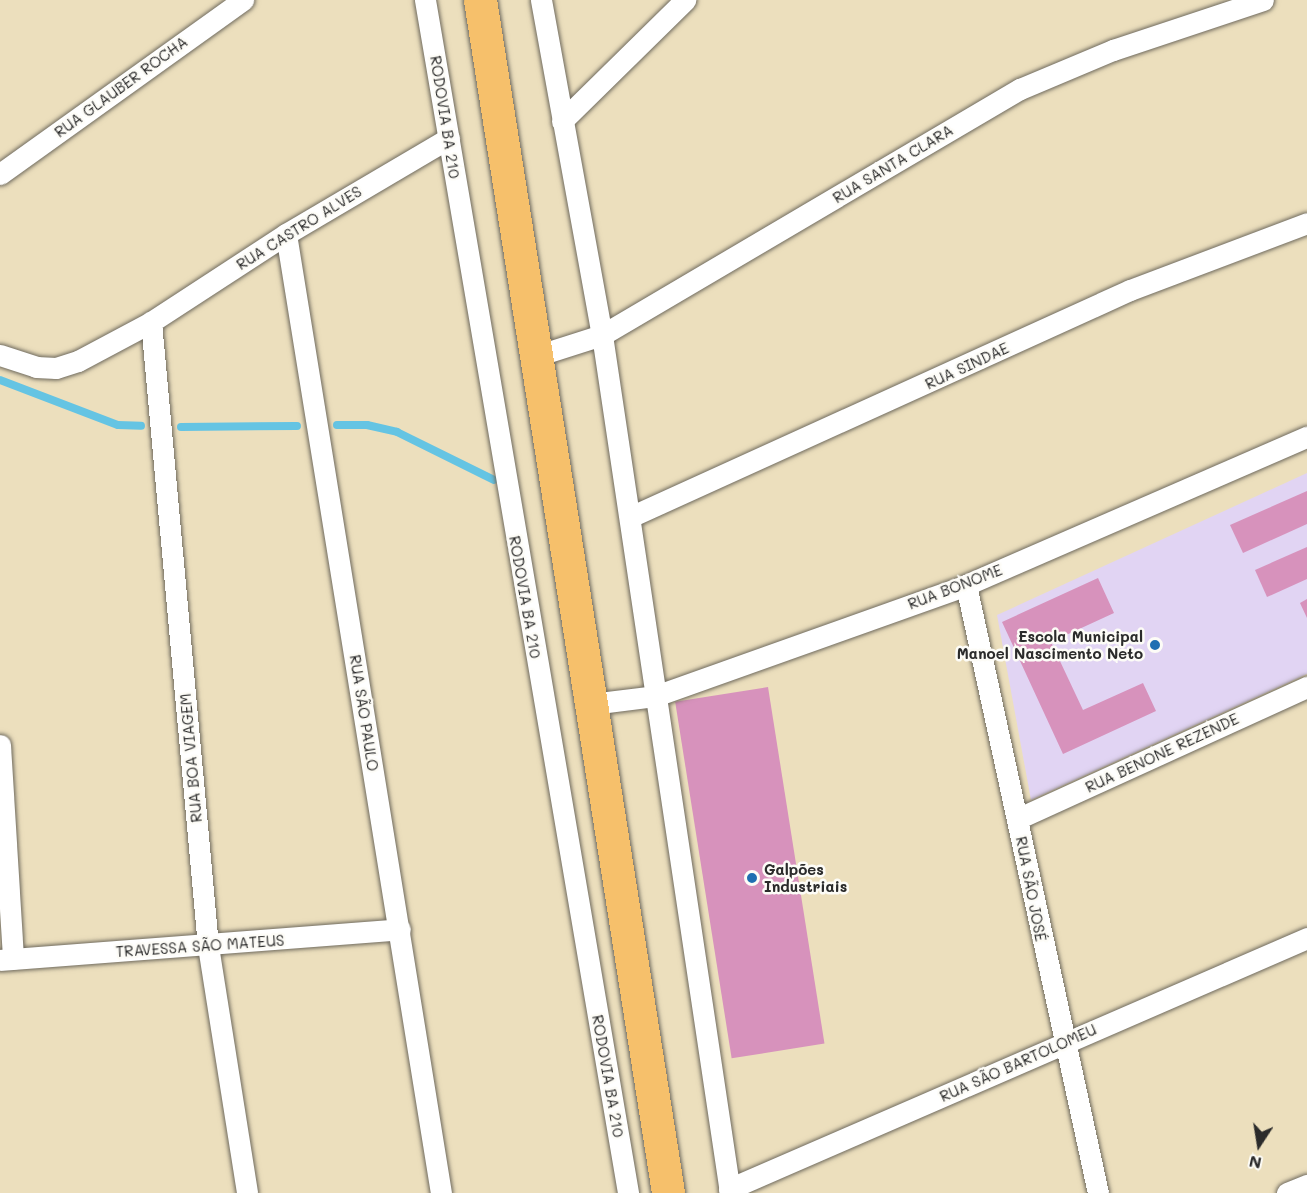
<!DOCTYPE html>
<meta charset="utf-8">
<style>
body{margin:0}
#map{position:relative;width:1307px;height:1193px;overflow:hidden;background:#ecdfbd;font-family:Mali,sans-serif}
div>[style]{position:absolute}
.built>*{inset:0;background:#e1d4f3}
.stream>*{height:8px;margin:-4px;padding:0 4px;transform-origin:4px;border-radius:4px;background:#65c4e3}
.building>*{inset:0;background:#d792bc;transform-origin:0 0}
.roads{filter:drop-shadow(0 0 2px #6f6a5e) drop-shadow(0 0 2px #6f6a5e)}
.street>*{height:21px;margin:-10.5px;padding:0 10.5px;transform-origin:10.5px;border-radius:10.5px;background:#fff}
.primary>*{height:33px;margin:-16.5px;padding:0 16.5px;transform-origin:16.5px;border-radius:16.5px;background:#f6c06b}
.dots>*{width:16px;height:16px;translate:-50% -50%;box-sizing:border-box;border:3px solid #fdfcf7;border-radius:50%}
span{translate:-50% -50%;white-space:nowrap;text-align:center;line-height:1.15;-webkit-text-stroke:5px #fdfcf7;paint-order:stroke}
.street-label{font-size:15px;color:#2b2b2b}
.poi-label{font-size:15px;color:#2b2b2b;font-weight:700}
.right{translate:-100% -50%;text-align:right}
.left{translate:0 -50%;text-align:left}
.north{position:absolute;left:1229px;top:1115px;width:60px;height:60px;-webkit-text-stroke:4px #fdfcf7;paint-order:stroke;rotate:192deg;font-size:16px;font-weight:700;line-height:24px;text-align:center;color:#2b2b2b}
.north::after{content:'';display:block;margin:auto;width:21px;height:27px;background:#2b2b2b;clip-path:polygon(50% 0,100% 100%,50% 72%,0 100%)}
</style>
<div id="map">
<div class="built">
<div style="clip-path:polygon(1307px 473px,1307px 674px,1031px 800px,997px 615px)"></div>
</div>
<div class="stream">
<div style="left:0;top:380px;width:126px;rotate:20.9deg"></div>
<div style="left:118px;top:425px;width:23px;rotate:2deg"></div>
<div style="left:337px;top:425px;width:30px"></div>
<div style="left:367px;top:425px;width:31px;rotate:13deg"></div>
<div style="left:397px;top:432px;width:108px;rotate:26.3deg"></div>
<div style="left:181px;top:427px;width:116px;rotate:-0.5deg"></div>
</div>
<div class="building">
<div style="clip-path:polygon(1307px 491px,1307px 524px,1243px 553px,1230px 525px)"></div>
<div style="clip-path:polygon(1307px 547px,1307px 579px,1267px 597px,1255px 570px)"></div>
<div style="clip-path:polygon(1098px 578px,1114px 613px,1051px 642px,1083px 710px,1143px 683px,1156px 711px,1063px 754px,1002px 622px)"></div>
<div style="clip-path:polygon(1307px 599px,1307px 618px,1300px 603px)"></div>
<div style="left:768px;top:687px;width:361px;height:94px;rotate:81deg"></div>
</div>
<div class="roads">
<div class="street">
<div style="left:425px;top:0;width:1210px;rotate:80.34deg"></div>
<div style="left:541px;top:0;width:341px;rotate:79.7deg"></div>
<div style="left:602px;top:335px;width:867px;rotate:81.51deg"></div>
<div style="left:562px;top:121px;width:173px;rotate:-44.5deg"></div>
<div style="left:0;top:174px;width:299px;rotate:-35.6deg"></div>
<div style="left:286px;top:234px;width:971px;rotate:80.82deg"></div>
<div style="left:151px;top:322px;width:627px;rotate:84.78deg"></div>
<div style="left:208px;top:946px;width:250px;rotate:81deg"></div>
<div style="left:0;top:355px;width:38px;rotate:18deg"></div>
<div style="left:36px;top:367px;width:20px;rotate:3deg"></div>
<div style="left:56px;top:368px;width:23px;rotate:-18deg"></div>
<div style="left:78px;top:361px;width:83px;rotate:-28.1deg"></div>
<div style="left:151px;top:322px;width:161px;rotate:-33.1deg"></div>
<div style="left:286px;top:234px;width:189px;rotate:-30.5deg"></div>
<div style="left:536px;top:356px;width:69px;rotate:-17.7deg"></div>
<div style="left:602px;top:335px;width:485px;rotate:-30.5deg"></div>
<div style="left:1020px;top:89px;width:101px;rotate:-22.8deg"></div>
<div style="left:1113px;top:50px;width:158px;rotate:-18.4deg"></div>
<div style="left:630px;top:517px;width:549px;rotate:-24.42deg"></div>
<div style="left:1130px;top:290px;width:189px;rotate:-20.7deg"></div>
<div style="left:966px;top:585px;width:622px;rotate:77.75deg"></div>
<div style="left:591px;top:704px;width:64px;rotate:-7.1deg"></div>
<div style="left:655px;top:696px;width:330px;rotate:-19.6deg"></div>
<div style="left:966px;top:585px;width:372px;rotate:-23.5deg"></div>
<div style="left:0;top:745px;width:214px;rotate:86.5deg"></div>
<div style="left:1017px;top:819px;width:319px;rotate:-24.5deg"></div>
<div style="left:0;top:960px;width:401px;rotate:-4.4deg"></div>
<div style="left:729px;top:1189px;width:630px;rotate:-23.47deg"></div>
<div style="left:1287px;top:1193px;width:22px;rotate:-22deg"></div>
</div>
<div class="primary">
<div style="left:480px;top:0;width:1208px;rotate:81.04deg"></div>
</div>
</div>
<div class="dots">
<div style="left:1155px;top:645px;background:#1f6fb2"></div>
<div style="left:752px;top:878px;background:#1f6fb2"></div>
</div>
<div class="street-label">
<span style="left:121px;top:87px;rotate:-36deg">RUA GLAUBER ROCHA</span>
<span style="left:445px;top:117px;rotate:81deg">RODOVIA BA 210</span>
<span style="left:893px;top:164px;rotate:-31deg">RUA SANTA CLARA</span>
<span style="left:299px;top:228px;rotate:-32deg">RUA CASTRO ALVES</span>
<span style="left:967px;top:366px;rotate:-25deg">RUA SINDAE</span>
<span style="left:955px;top:587px;rotate:-21deg">RUA BONOME</span>
<span style="left:525px;top:597px;rotate:80deg">RODOVIA BA 210</span>
<span style="left:364px;top:713px;rotate:81deg">RUA SÃO PAULO</span>
<span style="left:1162px;top:753px;rotate:-25deg">RUA BENONE REZENDE</span>
<span style="left:191px;top:758px;rotate:-95deg">RUA BOA VIAGEM</span>
<span style="left:1031px;top:889px;rotate:79deg">RUA SÃO JOSÉ</span>
<span style="left:200px;top:946px;rotate:-4deg">TRAVESSA SÃO MATEUS</span>
<span style="left:1018px;top:1063px;rotate:-24deg">RUA SÃO BARTOLOMEU</span>
<span style="left:608px;top:1076px;rotate:80deg">RODOVIA BA 210</span>
</div>
<div class="poi-label">
<span class="right" style="left:1143px;top:645px">Escola Municipal<br>Manoel Nascimento Neto</span>
<span class="left" style="left:764px;top:878px">Galpões<br>Industriais</span>
</div>
<div class="north">N</div>
</div>
